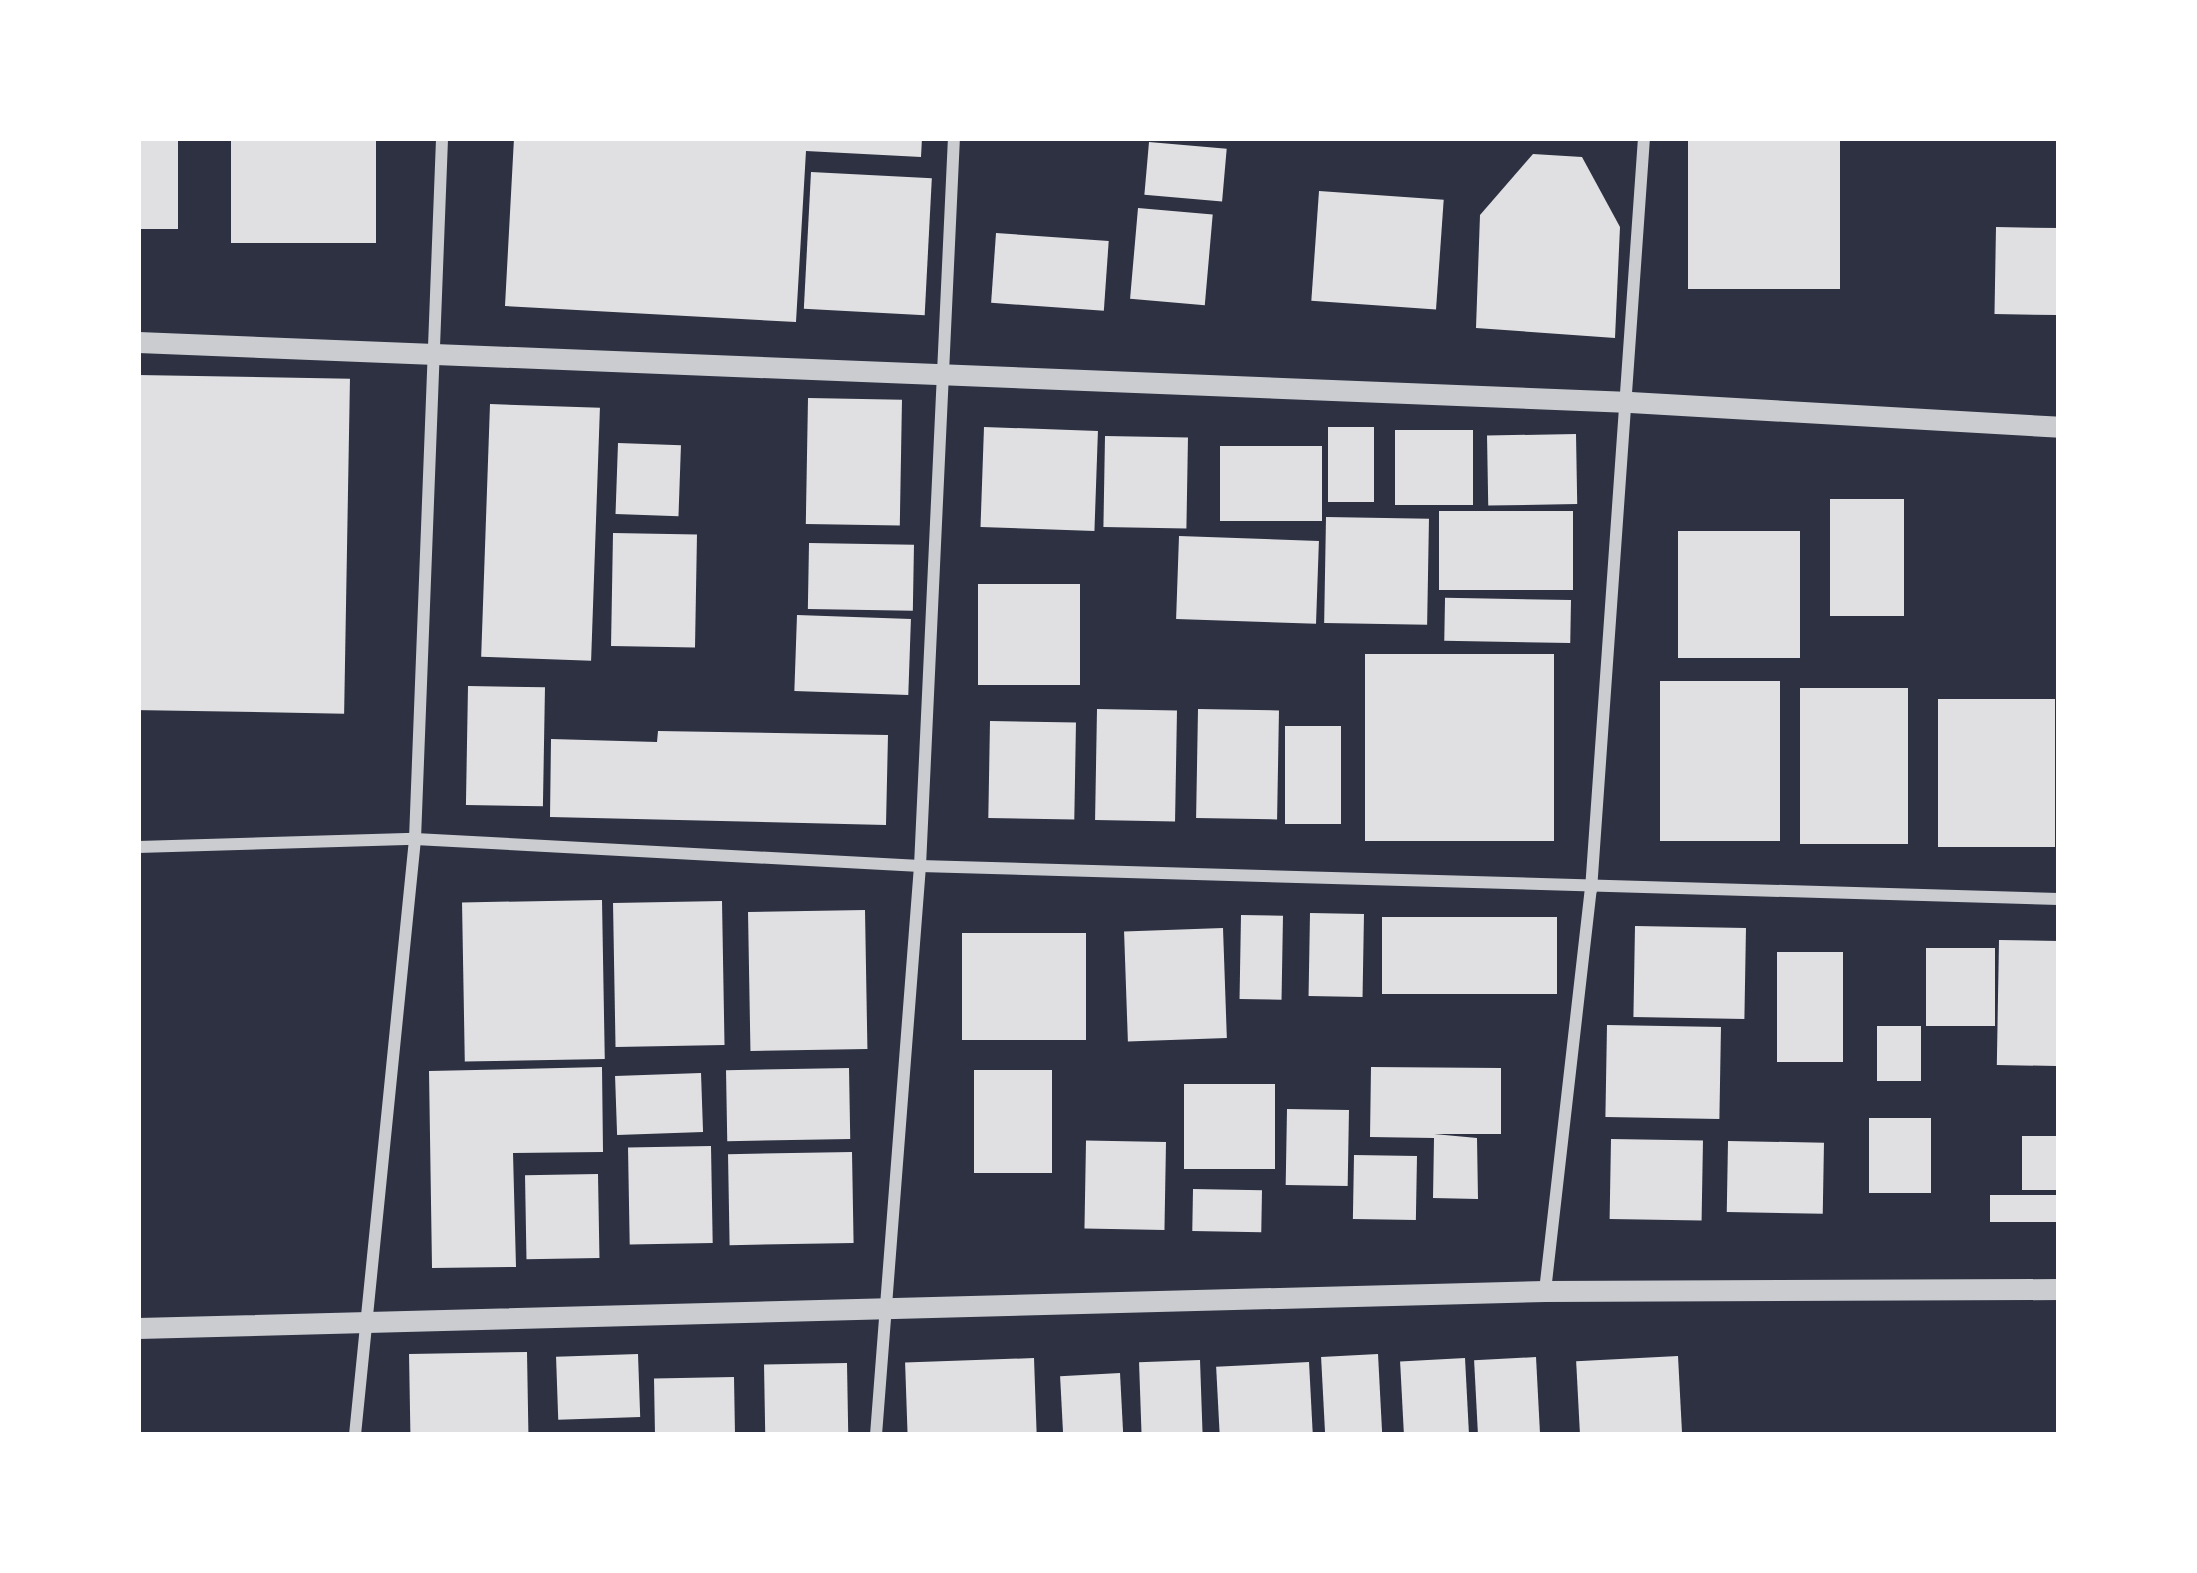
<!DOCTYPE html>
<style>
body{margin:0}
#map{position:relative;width:2197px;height:1573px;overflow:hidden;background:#2d3142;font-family:Overpass,sans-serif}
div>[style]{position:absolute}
.building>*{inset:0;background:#e0e0e3;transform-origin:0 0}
.minor>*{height:12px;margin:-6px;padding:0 6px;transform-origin:6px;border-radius:6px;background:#caccd0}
.tertiary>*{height:21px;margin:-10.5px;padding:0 10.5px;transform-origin:10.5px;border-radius:10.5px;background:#caccd0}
span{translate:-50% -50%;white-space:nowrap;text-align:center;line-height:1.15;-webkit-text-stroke:9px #fff;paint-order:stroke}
.frame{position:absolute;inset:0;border:141px solid #fff;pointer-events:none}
</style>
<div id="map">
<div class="building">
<div style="left:138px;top:138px;width:40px;height:91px"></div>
<div style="left:231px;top:138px;width:145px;height:105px"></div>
<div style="clip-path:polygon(514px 138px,922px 138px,921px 157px,806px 151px,796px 322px,505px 306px)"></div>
<div style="left:1688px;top:138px;width:152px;height:151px"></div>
<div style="left:1149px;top:142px;width:78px;height:53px;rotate:5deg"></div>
<div style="clip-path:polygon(1533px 154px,1582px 157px,1620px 227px,1615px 338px,1476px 328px,1480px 215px)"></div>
<div style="left:811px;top:172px;width:121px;height:137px;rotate:3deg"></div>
<div style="left:1319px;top:191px;width:125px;height:110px;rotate:4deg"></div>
<div style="left:1138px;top:208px;width:75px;height:91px;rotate:5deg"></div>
<div style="left:1996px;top:227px;width:63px;height:87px;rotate:1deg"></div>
<div style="left:996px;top:233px;width:113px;height:70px;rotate:4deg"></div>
<div style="left:138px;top:375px;width:212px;height:335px;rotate:1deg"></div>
<div style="left:808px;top:398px;width:94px;height:126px;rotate:1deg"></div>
<div style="left:490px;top:404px;width:110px;height:253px;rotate:2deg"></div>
<div style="left:984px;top:427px;width:114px;height:100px;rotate:2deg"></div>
<div style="left:1374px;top:427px;width:75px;height:46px;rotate:90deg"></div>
<div style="left:1395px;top:430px;width:78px;height:75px"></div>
<div style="left:1576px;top:434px;width:70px;height:89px;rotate:89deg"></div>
<div style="left:1105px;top:436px;width:83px;height:91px;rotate:1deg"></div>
<div style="left:618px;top:443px;width:63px;height:71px;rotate:2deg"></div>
<div style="left:1220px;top:446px;width:102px;height:75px"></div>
<div style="left:1830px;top:499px;width:74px;height:117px"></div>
<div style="left:1573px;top:511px;width:79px;height:134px;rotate:90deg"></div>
<div style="left:1326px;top:517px;width:103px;height:106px;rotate:1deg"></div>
<div style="left:1800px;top:531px;width:127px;height:122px;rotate:90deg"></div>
<div style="left:613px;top:533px;width:84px;height:113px;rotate:1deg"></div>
<div style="left:1179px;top:536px;width:140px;height:83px;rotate:2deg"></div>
<div style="left:809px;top:543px;width:105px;height:66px;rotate:1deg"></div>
<div style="left:978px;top:584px;width:102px;height:101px"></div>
<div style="left:1571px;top:600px;width:43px;height:126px;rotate:91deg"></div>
<div style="left:797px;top:615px;width:114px;height:76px;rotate:2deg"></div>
<div style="left:1554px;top:654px;width:187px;height:189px;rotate:90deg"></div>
<div style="left:1780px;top:681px;width:160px;height:120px;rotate:90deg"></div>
<div style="left:468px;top:686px;width:77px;height:119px;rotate:1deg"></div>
<div style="left:1908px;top:688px;width:156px;height:108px;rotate:90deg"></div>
<div style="left:2055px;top:699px;width:148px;height:117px;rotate:90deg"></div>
<div style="left:1097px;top:709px;width:80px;height:111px;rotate:1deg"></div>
<div style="left:1198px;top:709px;width:81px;height:109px;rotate:1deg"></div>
<div style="left:990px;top:721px;width:86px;height:97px;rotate:1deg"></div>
<div style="left:1285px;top:726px;width:56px;height:98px"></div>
<div style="clip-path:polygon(658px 731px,888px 735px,886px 825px,550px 817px,551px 739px,657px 742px)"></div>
<div style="left:602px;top:900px;width:159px;height:140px;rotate:89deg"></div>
<div style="left:722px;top:901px;width:144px;height:109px;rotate:89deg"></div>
<div style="left:865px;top:910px;width:139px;height:117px;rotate:89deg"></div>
<div style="left:1310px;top:913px;width:54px;height:83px;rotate:1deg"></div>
<div style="left:1241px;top:915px;width:42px;height:84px;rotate:1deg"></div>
<div style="left:1382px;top:917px;width:175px;height:77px"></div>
<div style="left:1635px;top:926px;width:111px;height:91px;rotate:1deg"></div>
<div style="left:1223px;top:928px;width:110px;height:99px;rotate:88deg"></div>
<div style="left:962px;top:933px;width:124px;height:107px"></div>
<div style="left:1999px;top:940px;width:60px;height:125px;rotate:1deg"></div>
<div style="left:1926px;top:948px;width:69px;height:78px"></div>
<div style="left:1777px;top:952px;width:66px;height:110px"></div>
<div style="left:1607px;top:1025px;width:114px;height:92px;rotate:1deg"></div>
<div style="left:1877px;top:1026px;width:44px;height:55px"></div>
<div style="clip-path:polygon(602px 1067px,603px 1152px,513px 1153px,516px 1267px,432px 1268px,429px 1071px)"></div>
<div style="clip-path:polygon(1371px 1067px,1501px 1068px,1501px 1134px,1434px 1134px,1477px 1138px,1478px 1199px,1433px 1198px,1434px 1138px,1370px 1137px)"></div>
<div style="left:849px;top:1068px;width:71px;height:123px;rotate:89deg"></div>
<div style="left:974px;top:1070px;width:78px;height:103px"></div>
<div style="left:701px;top:1073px;width:59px;height:86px;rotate:88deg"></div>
<div style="left:1275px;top:1084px;width:85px;height:91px;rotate:90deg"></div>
<div style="left:1287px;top:1109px;width:62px;height:76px;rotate:1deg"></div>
<div style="left:1869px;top:1118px;width:62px;height:75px"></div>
<div style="left:2059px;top:1136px;width:54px;height:37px;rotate:90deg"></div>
<div style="left:1611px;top:1139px;width:92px;height:80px;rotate:1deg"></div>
<div style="left:1728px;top:1141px;width:96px;height:71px;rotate:1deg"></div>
<div style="left:1166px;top:1142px;width:88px;height:80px;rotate:91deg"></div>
<div style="left:711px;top:1146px;width:97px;height:83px;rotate:89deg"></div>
<div style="left:852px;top:1152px;width:91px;height:124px;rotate:89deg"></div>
<div style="left:1354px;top:1155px;width:63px;height:64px;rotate:1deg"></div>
<div style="left:598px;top:1174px;width:84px;height:73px;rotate:89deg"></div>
<div style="left:1193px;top:1189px;width:69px;height:42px;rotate:1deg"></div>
<div style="left:1990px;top:1195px;width:68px;height:27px"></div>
<div style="left:527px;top:1352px;width:83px;height:118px;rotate:89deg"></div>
<div style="left:638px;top:1354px;width:63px;height:82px;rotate:88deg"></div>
<div style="left:1378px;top:1354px;width:81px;height:57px;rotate:87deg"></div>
<div style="left:1678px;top:1356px;width:78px;height:102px;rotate:87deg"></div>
<div style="left:1536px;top:1357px;width:78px;height:62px;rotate:87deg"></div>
<div style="left:1034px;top:1358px;width:75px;height:129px;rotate:88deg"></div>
<div style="left:1465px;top:1358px;width:77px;height:65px;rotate:87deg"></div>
<div style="left:1200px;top:1360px;width:75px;height:61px;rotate:88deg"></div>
<div style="left:1309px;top:1362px;width:73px;height:93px;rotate:87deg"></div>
<div style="left:847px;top:1363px;width:72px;height:83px;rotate:89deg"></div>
<div style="left:1120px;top:1373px;width:62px;height:60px;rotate:87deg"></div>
<div style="left:734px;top:1377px;width:58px;height:80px;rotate:89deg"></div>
</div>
<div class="minor">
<div style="left:138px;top:847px;width:277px;rotate:-1.7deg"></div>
<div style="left:415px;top:839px;width:506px;rotate:3.06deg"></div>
<div style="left:920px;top:866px;width:1139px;rotate:1.66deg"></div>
<div style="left:1545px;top:1291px;width:404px;rotate:-83.5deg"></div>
<div style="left:1591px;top:890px;width:754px;rotate:-85.97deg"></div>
<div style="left:355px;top:1435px;width:599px;rotate:-84.25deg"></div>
<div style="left:415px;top:839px;width:702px;rotate:-87.79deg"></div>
<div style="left:876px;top:1435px;width:571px;rotate:-85.58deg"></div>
<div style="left:920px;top:866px;width:729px;rotate:-87.33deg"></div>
</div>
<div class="tertiary">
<div style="left:138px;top:342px;width:1493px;rotate:2.3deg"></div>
<div style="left:1630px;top:402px;width:430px;rotate:3.3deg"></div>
<div style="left:138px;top:1328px;width:1407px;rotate:-1.51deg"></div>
<div style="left:1545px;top:1291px;width:514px;rotate:-0.22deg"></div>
</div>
<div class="frame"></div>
</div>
